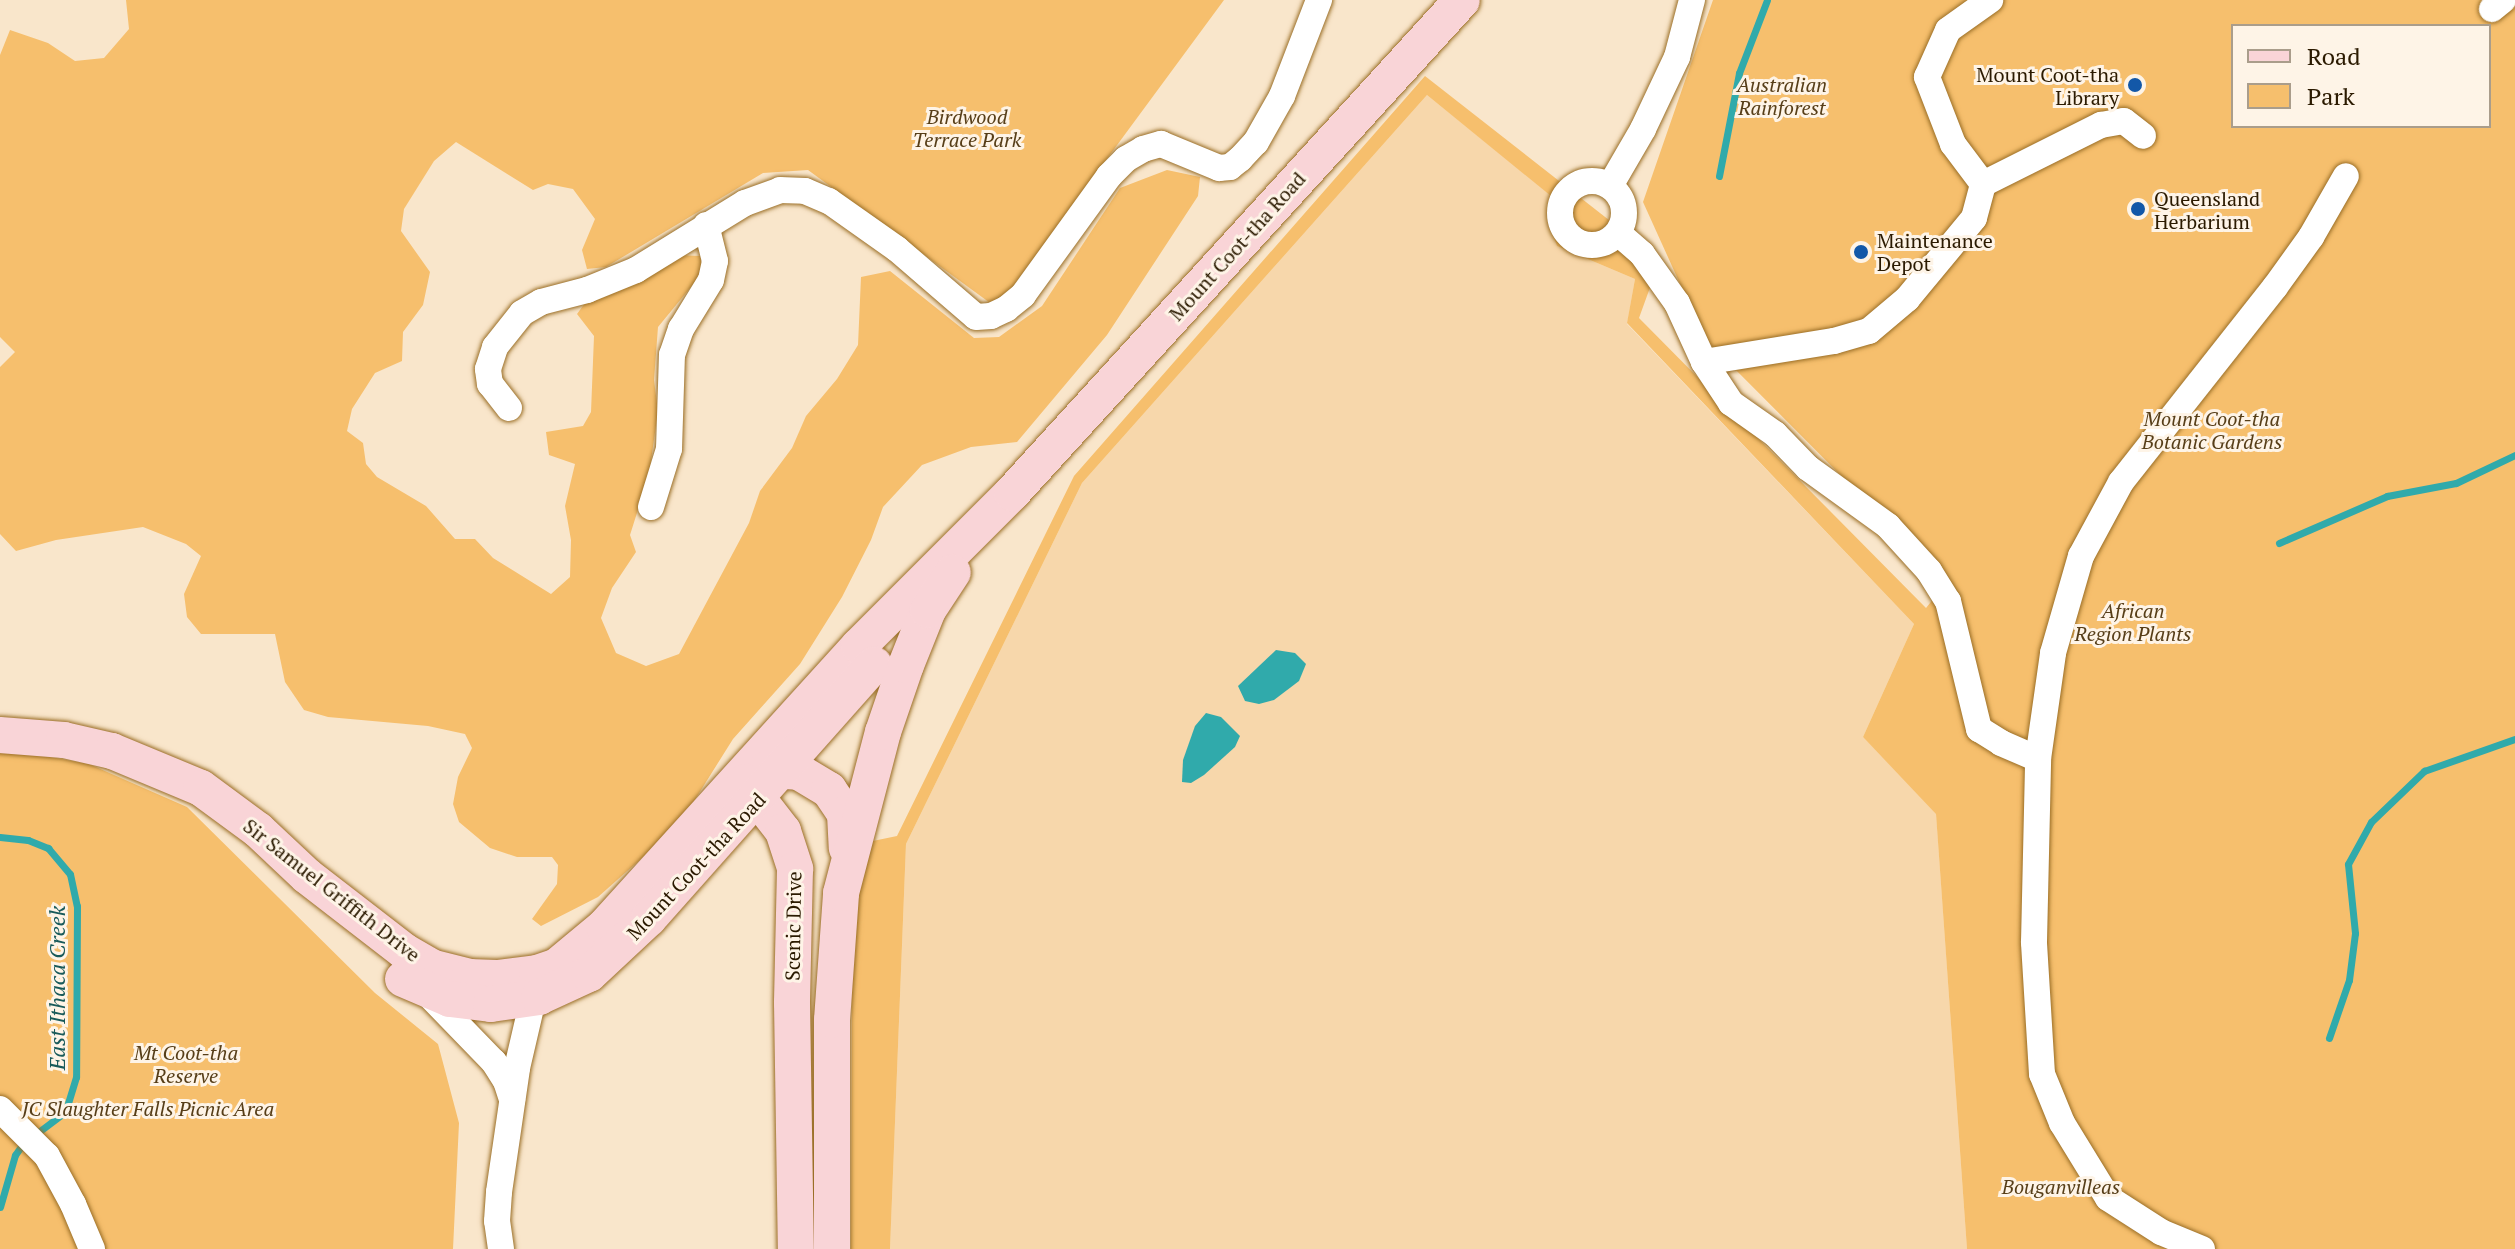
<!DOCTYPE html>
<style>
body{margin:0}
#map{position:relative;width:2515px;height:1249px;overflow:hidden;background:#f9e6cb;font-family:"PT Serif",serif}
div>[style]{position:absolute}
.built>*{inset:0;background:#f7d7ab}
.green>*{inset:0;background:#f6bf6d}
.water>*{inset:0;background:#30aaab}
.stream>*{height:7px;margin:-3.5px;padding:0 3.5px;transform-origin:3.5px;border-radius:3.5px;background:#30aaab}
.roads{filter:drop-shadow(0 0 2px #9a6e26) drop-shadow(0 0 2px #9a6e26)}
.minor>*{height:26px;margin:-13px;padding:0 13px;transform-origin:13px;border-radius:13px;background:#fff}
.minor>.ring{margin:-13px;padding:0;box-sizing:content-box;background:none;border:26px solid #fff;border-radius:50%}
.secondary>*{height:36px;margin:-18px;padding:0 18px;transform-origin:18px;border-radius:18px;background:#f9d4d7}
.dots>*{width:22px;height:22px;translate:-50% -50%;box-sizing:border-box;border:4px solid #fef4e7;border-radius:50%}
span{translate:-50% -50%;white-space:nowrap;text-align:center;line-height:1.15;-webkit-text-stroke:6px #fef4e7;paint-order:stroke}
.poi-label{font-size:20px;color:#2b1a00}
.right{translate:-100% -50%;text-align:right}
.left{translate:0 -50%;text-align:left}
.park-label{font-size:20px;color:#573e18;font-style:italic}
.street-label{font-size:20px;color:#2b1a00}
.water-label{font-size:22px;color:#185a5a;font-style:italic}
.legend{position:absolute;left:2231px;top:24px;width:260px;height:104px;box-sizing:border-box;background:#fef4e7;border:2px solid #aa9d8b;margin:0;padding:10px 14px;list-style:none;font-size:24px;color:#2b1a00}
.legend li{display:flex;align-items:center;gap:16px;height:40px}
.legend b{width:40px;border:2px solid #aa9d8b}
</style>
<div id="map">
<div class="built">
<div style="clip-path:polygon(1427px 95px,1552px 196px,1549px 225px,1557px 246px,1635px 279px,1627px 324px,1914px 624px,1863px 737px,1936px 813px,1967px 1249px,890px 1249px,906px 844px,1082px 483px)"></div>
</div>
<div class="green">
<div style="clip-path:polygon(126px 0,1224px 0,997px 308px,808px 170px,763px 173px,606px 267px,587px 269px,582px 250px,595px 219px,573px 189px,548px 184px,533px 190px,456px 142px,434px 161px,404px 209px,401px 231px,430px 272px,423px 305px,403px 332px,402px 361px,375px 373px,352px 409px,347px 431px,363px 443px,366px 464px,377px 477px,426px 506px,455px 539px,475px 539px,493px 558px,551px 594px,570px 577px,571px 540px,565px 506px,575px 464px,549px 455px,546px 432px,583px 426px,591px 412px,594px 336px,577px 314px,585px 303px,675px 255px,700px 256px,704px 271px,658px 327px,654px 380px,658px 411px,649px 475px,630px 535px,636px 552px,612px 588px,601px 618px,616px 653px,646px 666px,679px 654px,749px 523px,760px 491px,792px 448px,806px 416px,837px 379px,858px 345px,861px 277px,890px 271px,974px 338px,999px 337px,1042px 306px,1120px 188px,1167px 170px,1200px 177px,1198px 196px,1107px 335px,1017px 442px,971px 447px,922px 465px,883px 507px,871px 540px,842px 597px,800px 664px,733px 739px,679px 825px,598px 897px,541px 926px,532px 919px,557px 884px,558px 865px,552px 857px,517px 857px,490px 848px,459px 822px,453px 804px,458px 777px,472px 748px,465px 734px,428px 726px,328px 717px,304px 710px,285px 682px,275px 634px,201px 634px,187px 617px,184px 594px,201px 556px,186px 544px,143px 527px,56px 540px,16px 551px,0 534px,0 367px,15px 352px,0 337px,0 55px,10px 30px,48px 43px,75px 61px,104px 58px,129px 29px)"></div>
<div style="clip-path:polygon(evenodd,1713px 0,2515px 0,2515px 1249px,1967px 1249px,1936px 814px,1863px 737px,1914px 624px,1627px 323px,1635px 279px,1557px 246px,1549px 225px,1551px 196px,1427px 95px,1082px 483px,906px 844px,890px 1249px,851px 1249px,852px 920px,868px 842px,897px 836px,1074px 476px,1425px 76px,1660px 260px,1639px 318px,1926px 608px,1947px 582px,1705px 339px,1643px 202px,1713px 0,2233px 26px,2489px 26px,2489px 126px,2233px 126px,2233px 26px)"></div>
<div style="clip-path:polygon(0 748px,89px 764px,187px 807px,375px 993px,438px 1044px,459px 1123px,453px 1249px,0 1249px)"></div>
</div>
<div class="water">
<div style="clip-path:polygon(1276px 650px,1295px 653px,1306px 664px,1299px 681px,1274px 700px,1259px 704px,1245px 701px,1238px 686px)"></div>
<div style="clip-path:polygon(1206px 713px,1221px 717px,1240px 736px,1235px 747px,1204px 775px,1191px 783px,1182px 782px,1183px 760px,1195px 726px)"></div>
</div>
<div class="stream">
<div style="left:1719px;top:176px;width:105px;rotate:-79deg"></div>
<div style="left:1739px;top:73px;width:78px;rotate:-69deg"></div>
<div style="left:2279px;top:543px;width:118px;rotate:-23.5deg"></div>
<div style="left:2387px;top:496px;width:70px;rotate:-10.7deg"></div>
<div style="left:2456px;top:483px;width:65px;rotate:-25.4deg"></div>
<div style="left:0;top:837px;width:28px;rotate:6deg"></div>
<div style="left:28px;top:840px;width:22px;rotate:22deg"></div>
<div style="left:48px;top:848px;width:34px;rotate:50deg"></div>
<div style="left:70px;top:874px;width:33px;rotate:78deg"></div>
<div style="left:77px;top:906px;width:171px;rotate:90.3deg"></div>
<div style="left:76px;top:1077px;width:37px;rotate:107deg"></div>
<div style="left:65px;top:1112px;width:39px;rotate:143deg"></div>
<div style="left:2329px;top:1038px;width:61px;rotate:-71deg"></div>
<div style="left:2349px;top:980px;width:47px;rotate:-82.7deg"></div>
<div style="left:2355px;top:933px;width:69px;rotate:-95.8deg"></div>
<div style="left:2348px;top:864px;width:48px;rotate:-61.3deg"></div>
<div style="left:2371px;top:822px;width:74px;rotate:-43.9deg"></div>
<div style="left:2424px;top:771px;width:96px;rotate:-19.4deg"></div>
<div style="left:0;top:1207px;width:54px;rotate:-73.9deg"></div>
<div style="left:15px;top:1155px;width:16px;rotate:-55deg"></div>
</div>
<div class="roads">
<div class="minor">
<div style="left:2492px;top:9px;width:14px;rotate:-39deg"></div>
<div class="ring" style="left:1560px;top:181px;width:38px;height:38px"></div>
<div style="left:1983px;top:184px;width:132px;rotate:-26.6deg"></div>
<div style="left:2101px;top:125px;width:23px;rotate:-10deg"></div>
<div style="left:2124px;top:121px;width:24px;rotate:38deg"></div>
<div style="left:1610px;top:186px;width:66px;rotate:-59.9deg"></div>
<div style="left:1643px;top:129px;width:80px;rotate:-64.7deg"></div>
<div style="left:1677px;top:57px;width:59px;rotate:-75.3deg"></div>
<div style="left:1618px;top:233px;width:32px;rotate:41deg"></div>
<div style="left:1642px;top:254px;width:60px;rotate:54.5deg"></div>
<div style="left:1677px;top:303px;width:65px;rotate:65.4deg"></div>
<div style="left:1704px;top:362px;width:49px;rotate:56.6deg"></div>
<div style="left:1731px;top:403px;width:54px;rotate:35.2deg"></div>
<div style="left:1775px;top:434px;width:47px;rotate:45.9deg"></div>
<div style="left:1808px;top:468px;width:99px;rotate:35.9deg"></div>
<div style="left:1888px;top:526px;width:61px;rotate:47.7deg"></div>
<div style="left:1929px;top:571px;width:36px;rotate:58deg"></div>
<div style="left:1948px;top:601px;width:132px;rotate:76.4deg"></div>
<div style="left:1979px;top:729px;width:26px;rotate:32deg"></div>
<div style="left:2001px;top:743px;width:40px;rotate:23.4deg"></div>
<div style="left:1704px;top:362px;width:132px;rotate:-9.2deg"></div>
<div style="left:1834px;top:341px;width:36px;rotate:-16deg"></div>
<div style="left:1869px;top:331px;width:50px;rotate:-40.1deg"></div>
<div style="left:1907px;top:299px;width:105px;rotate:-50.4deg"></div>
<div style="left:1974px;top:218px;width:35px;rotate:-75deg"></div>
<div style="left:1983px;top:184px;width:50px;rotate:-126.9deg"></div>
<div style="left:1953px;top:144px;width:72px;rotate:-111.2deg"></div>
<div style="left:1927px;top:77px;width:51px;rotate:-65.9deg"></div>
<div style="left:1948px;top:30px;width:52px;rotate:-35.5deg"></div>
<div style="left:509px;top:408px;width:31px;rotate:-128deg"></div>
<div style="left:490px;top:384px;width:15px;rotate:-98deg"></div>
<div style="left:488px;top:369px;width:23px;rotate:-72deg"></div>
<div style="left:495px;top:347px;width:43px;rotate:-51.5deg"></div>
<div style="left:522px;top:313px;width:22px;rotate:-30deg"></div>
<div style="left:541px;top:302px;width:48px;rotate:-14.6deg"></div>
<div style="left:587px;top:290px;width:53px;rotate:-22.2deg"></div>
<div style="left:636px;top:270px;width:128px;rotate:-31.6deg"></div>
<div style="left:745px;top:203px;width:37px;rotate:-20deg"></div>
<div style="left:780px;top:190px;width:25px;rotate:2deg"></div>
<div style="left:805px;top:191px;width:26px;rotate:23deg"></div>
<div style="left:829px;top:201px;width:83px;rotate:35.2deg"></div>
<div style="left:897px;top:249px;width:104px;rotate:40.7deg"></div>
<div style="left:976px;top:317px;width:15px;rotate:-4deg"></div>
<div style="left:991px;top:316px;width:17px;rotate:-25deg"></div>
<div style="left:1006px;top:309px;width:22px;rotate:-39deg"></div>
<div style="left:1023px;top:295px;width:147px;rotate:-54.1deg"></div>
<div style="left:1109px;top:176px;width:24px;rotate:-45deg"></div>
<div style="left:1126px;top:159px;width:20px;rotate:-30deg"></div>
<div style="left:1143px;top:149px;width:19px;rotate:-16deg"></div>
<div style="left:1161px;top:144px;width:63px;rotate:22.5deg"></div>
<div style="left:1219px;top:168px;width:11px;rotate:-5deg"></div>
<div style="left:1230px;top:167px;width:13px;rotate:-39deg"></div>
<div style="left:1240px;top:159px;width:23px;rotate:-47deg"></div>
<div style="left:1256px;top:142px;width:53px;rotate:-60.5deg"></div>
<div style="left:1282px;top:96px;width:103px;rotate:-68.9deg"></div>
<div style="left:651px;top:507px;width:61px;rotate:-72.8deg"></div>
<div style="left:669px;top:449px;width:94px;rotate:-88.2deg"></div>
<div style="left:672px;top:355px;width:28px;rotate:-71deg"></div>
<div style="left:681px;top:329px;width:57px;rotate:-58.5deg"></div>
<div style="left:711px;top:280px;width:19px;rotate:-78deg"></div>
<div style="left:715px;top:261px;width:37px;rotate:-104deg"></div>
<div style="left:428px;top:994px;width:95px;rotate:45.9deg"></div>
<div style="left:494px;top:1062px;width:22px;rotate:58deg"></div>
<div style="left:506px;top:1081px;width:20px;rotate:72deg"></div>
<div style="left:0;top:1109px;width:66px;rotate:45deg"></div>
<div style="left:47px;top:1156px;width:55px;rotate:61.6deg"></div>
<div style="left:73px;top:1204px;width:49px;rotate:67.1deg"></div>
<div style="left:501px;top:1249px;width:28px;rotate:-98deg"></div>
<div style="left:497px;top:1221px;width:29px;rotate:-86deg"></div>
<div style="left:499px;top:1192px;width:125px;rotate:-81.7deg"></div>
<div style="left:517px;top:1068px;width:71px;rotate:-76.9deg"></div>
<div style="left:2202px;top:1249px;width:44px;rotate:-157.5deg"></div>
<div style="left:2161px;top:1232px;width:63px;rotate:-147.3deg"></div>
<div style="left:2108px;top:1198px;width:88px;rotate:-121.5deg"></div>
<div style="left:2062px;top:1123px;width:53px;rotate:-112.2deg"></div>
<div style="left:2042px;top:1074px;width:132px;rotate:-93.5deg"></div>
<div style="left:2034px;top:942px;width:183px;rotate:-88.7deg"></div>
<div style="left:2038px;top:759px;width:107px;rotate:-81.9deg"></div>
<div style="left:2053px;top:653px;width:101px;rotate:-73.9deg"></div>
<div style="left:2081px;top:556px;width:84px;rotate:-61.6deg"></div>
<div style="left:2121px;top:482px;width:248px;rotate:-51.7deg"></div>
<div style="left:2275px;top:287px;width:62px;rotate:-54.2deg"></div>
<div style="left:2311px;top:237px;width:70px;rotate:-60.2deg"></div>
</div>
<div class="secondary">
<div style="left:0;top:735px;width:64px;rotate:4.5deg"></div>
<div style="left:64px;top:740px;width:49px;rotate:12.9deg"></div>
<div style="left:112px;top:751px;width:96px;rotate:22.6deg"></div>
<div style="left:201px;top:788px;width:71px;rotate:36.4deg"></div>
<div style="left:258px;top:830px;width:67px;rotate:43.2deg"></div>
<div style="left:307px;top:876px;width:123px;rotate:37.7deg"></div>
<div style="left:404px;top:951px;width:34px;rotate:30deg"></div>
<div style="left:434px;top:968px;width:36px;rotate:14deg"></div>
<div style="left:469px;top:977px;width:28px;rotate:2deg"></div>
<div style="left:497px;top:978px;width:40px;rotate:-7.1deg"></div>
<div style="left:537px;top:973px;width:21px;rotate:-19deg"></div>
<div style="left:557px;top:966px;width:61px;rotate:-39.7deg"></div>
<div style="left:604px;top:927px;width:379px;rotate:-47.8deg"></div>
<div style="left:859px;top:646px;width:216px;rotate:-45deg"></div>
<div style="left:1012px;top:493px;width:667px;rotate:-47.61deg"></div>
<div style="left:765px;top:770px;width:34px;rotate:3deg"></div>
<div style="left:799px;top:772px;width:35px;rotate:31deg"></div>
<div style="left:829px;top:790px;width:29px;rotate:56deg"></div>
<div style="left:845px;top:814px;width:34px;rotate:87deg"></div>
<div style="left:745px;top:782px;width:62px;rotate:52.2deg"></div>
<div style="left:783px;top:831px;width:40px;rotate:72deg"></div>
<div style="left:795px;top:869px;width:134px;rotate:91.3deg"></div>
<div style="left:792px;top:1003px;width:246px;rotate:89.1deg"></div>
<div style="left:403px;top:979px;width:51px;rotate:23.1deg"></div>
<div style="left:450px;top:999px;width:41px;rotate:7deg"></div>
<div style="left:491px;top:1004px;width:49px;rotate:-8.3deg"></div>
<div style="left:539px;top:997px;width:55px;rotate:-24.7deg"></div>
<div style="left:589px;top:974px;width:82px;rotate:-43deg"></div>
<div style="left:649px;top:918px;width:339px;rotate:-48.4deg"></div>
<div style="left:832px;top:1249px;width:229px;rotate:-90deg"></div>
<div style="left:832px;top:1020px;width:127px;rotate:-85.9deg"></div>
<div style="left:841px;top:893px;width:166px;rotate:-75.4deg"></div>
<div style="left:883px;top:732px;width:71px;rotate:-71.1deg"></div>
<div style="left:906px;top:665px;width:59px;rotate:-68.2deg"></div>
<div style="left:928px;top:610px;width:45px;rotate:-56.7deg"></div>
</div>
</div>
<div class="dots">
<div style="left:2135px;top:85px;background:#1358a8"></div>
<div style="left:2138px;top:209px;background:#1358a8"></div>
<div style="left:1861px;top:252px;background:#1358a8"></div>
</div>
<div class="poi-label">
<span class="right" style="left:2119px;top:86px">Mount Coot-tha<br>Library</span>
<span class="left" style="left:2154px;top:210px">Queensland<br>Herbarium</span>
<span class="left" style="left:1877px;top:252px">Maintenance<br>Depot</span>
</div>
<div class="park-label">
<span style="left:1782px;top:96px">Australian<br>Rainforest</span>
<span style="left:967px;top:128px">Birdwood<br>Terrace Park</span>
<span style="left:2212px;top:430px">Mount Coot-tha<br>Botanic Gardens</span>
<span style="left:2133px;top:622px">African<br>Region Plants</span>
<span style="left:186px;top:1064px">Mt Coot-tha<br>Reserve</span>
<span style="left:148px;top:1108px">JC Slaughter Falls Picnic Area</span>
<span style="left:2061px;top:1186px">Bouganvilleas</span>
</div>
<div class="street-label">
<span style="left:1237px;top:246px;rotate:-48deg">Mount Coot-tha Road</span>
<span style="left:696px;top:866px;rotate:-47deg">Mount Coot-tha Road</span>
<span style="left:332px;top:890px;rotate:38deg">Sir Samuel Griffith Drive</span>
<span style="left:793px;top:926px;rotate:-89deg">Scenic Drive</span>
</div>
<div class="water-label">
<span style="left:57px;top:988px;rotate:-90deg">East Ithaca Creek</span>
</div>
<ul class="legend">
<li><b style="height:10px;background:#f9d4d7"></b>Road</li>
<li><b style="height:22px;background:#f6bf6d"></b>Park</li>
</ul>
</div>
